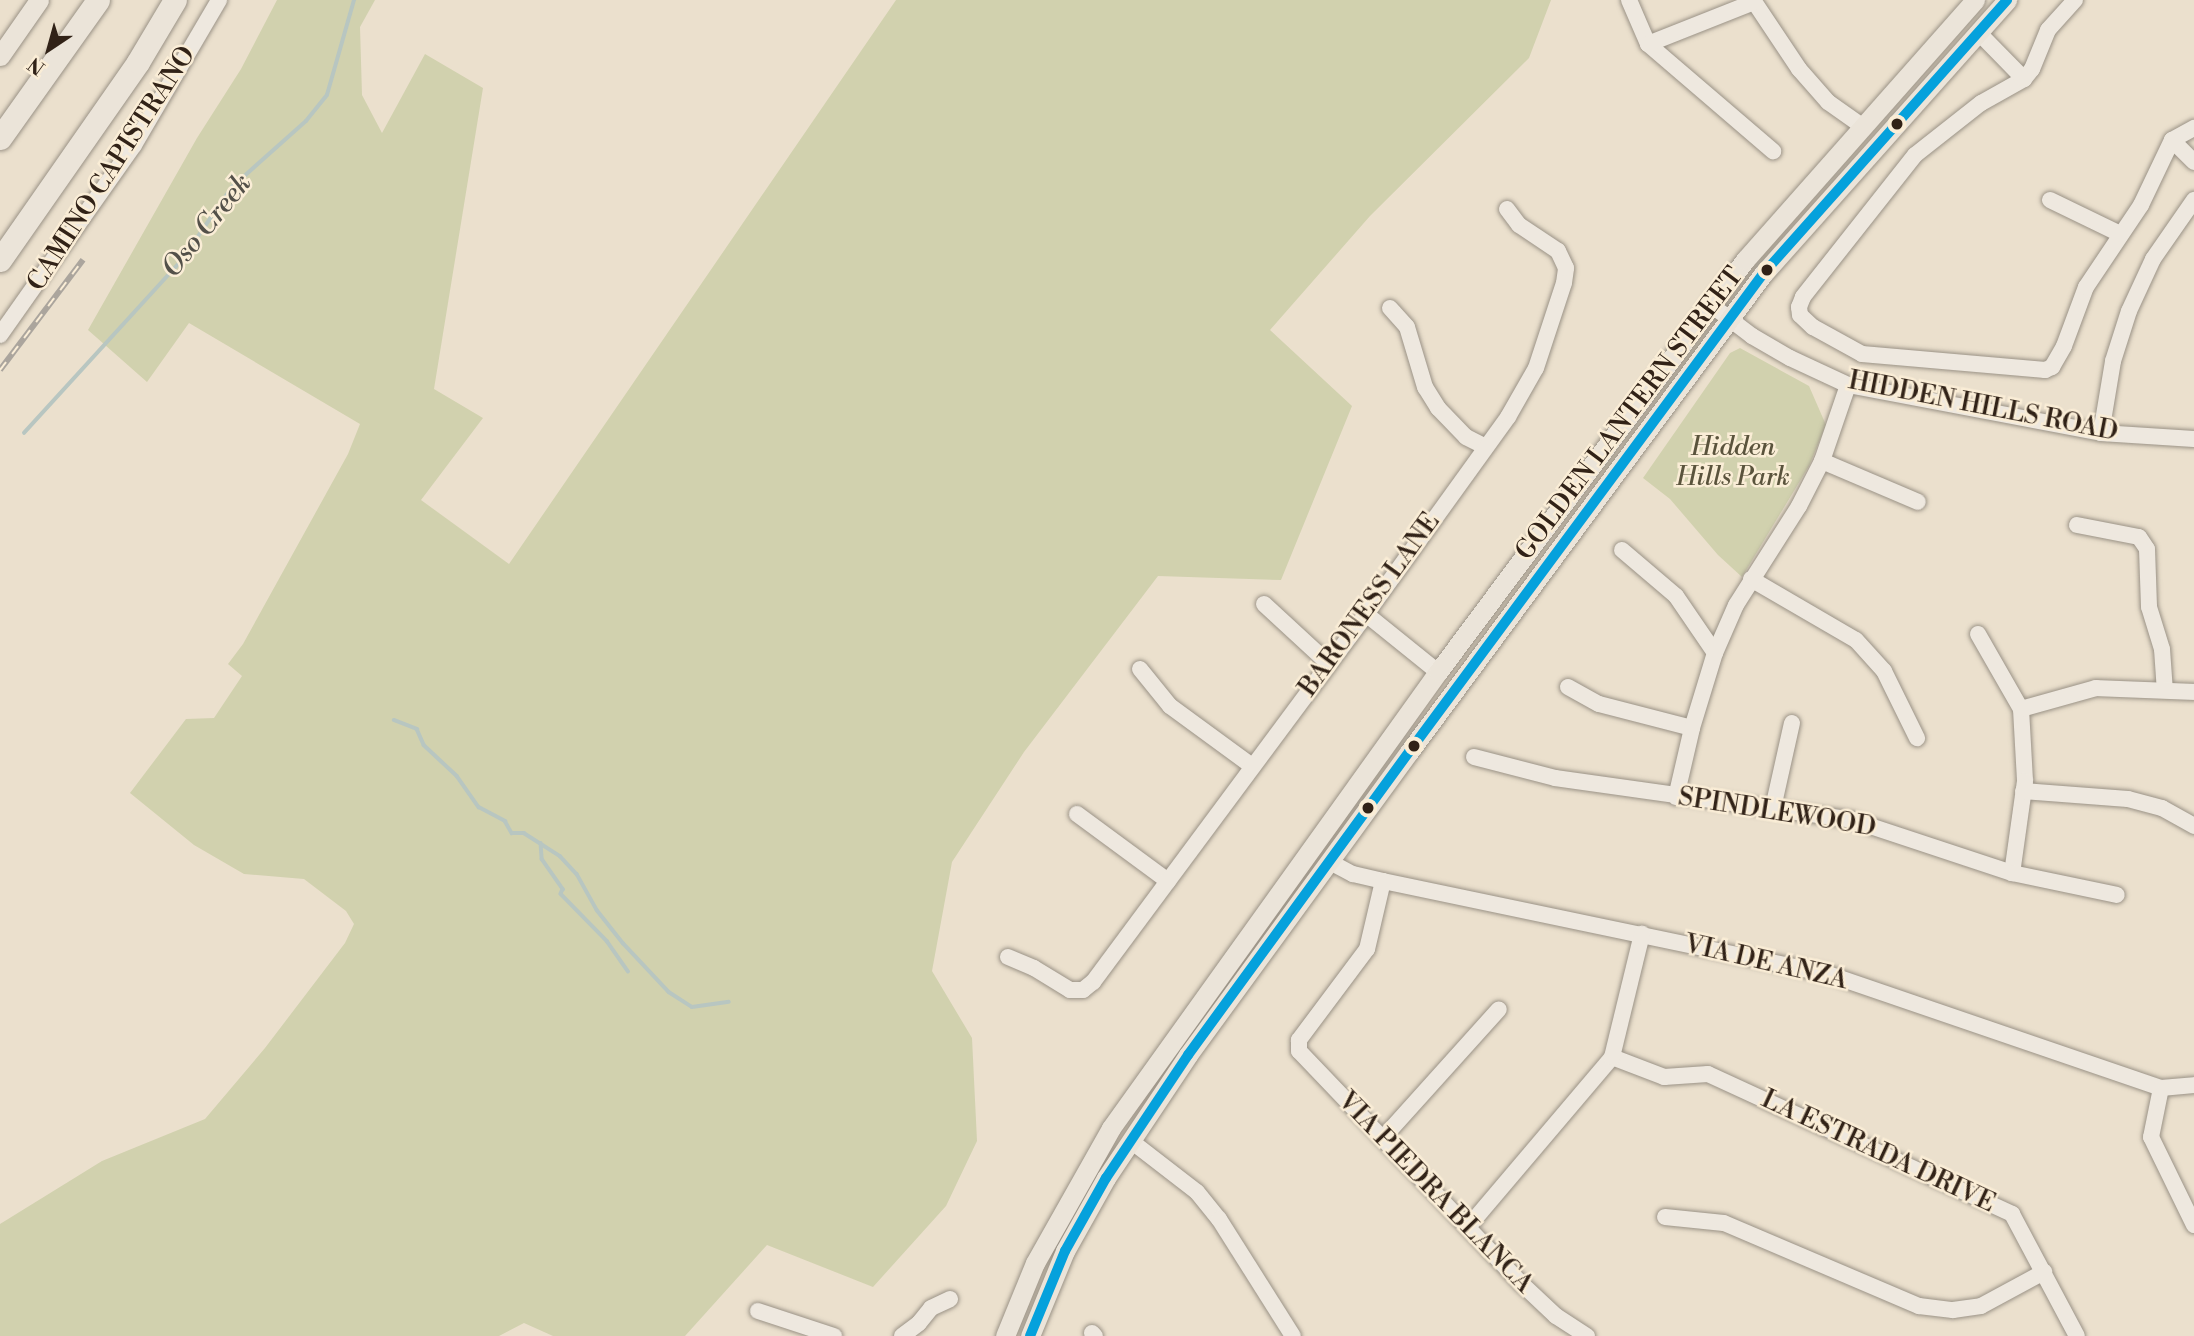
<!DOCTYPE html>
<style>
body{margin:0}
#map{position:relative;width:2194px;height:1336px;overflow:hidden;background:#ebe0cd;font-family:"Libre Bodoni",serif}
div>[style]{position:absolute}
.green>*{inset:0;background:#d1d1ae}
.stream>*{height:3.5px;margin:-1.75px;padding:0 1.75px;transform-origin:1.75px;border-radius:1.75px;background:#b8c6c1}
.roads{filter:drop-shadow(0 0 2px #9a9286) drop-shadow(0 0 2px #9a9286)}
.minor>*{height:16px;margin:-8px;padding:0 8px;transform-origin:8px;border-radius:8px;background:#eee8df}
.major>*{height:19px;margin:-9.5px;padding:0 9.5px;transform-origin:9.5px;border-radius:9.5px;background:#ebe4d9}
.highway>*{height:23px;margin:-11.5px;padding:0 11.5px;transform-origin:11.5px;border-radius:11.5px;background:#ebe4d9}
.rail>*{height:6px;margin-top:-3px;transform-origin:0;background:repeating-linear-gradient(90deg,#faedd6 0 10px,#aba59d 0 20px);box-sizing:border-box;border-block:2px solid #aba59d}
.bus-1>*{height:10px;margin:-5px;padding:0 5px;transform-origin:5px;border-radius:5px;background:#05a1dc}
.dots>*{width:19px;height:19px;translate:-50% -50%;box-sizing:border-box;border:4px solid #faedd6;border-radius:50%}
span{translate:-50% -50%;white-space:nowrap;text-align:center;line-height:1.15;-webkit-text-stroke:5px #faedd6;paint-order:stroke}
.street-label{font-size:26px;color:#312217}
.park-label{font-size:26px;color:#5a533c;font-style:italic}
.water-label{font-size:28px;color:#535049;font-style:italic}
.north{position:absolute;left:14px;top:14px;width:70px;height:70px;-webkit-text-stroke:5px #faedd6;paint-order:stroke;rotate:216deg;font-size:19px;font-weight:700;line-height:28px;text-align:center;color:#312217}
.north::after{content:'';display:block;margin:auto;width:24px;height:32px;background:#312217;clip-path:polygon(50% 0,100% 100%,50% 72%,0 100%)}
</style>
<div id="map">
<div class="green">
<div style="clip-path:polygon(277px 0,375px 0,360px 27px,362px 95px,382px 133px,425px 54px,483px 88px,434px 389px,483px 418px,421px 500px,509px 564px,896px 0,1551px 0,1529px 58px,1370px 216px,1270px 330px,1352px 406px,1281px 580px,1158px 576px,1024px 752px,952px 862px,932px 971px,972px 1038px,977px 1141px,946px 1206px,873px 1287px,767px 1245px,685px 1336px,553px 1336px,524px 1323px,499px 1336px,0 1336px,0 1224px,102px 1161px,205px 1119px,265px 1048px,345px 943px,354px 924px,346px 911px,304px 879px,244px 874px,194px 845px,130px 793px,186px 719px,214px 718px,242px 676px,228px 664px,243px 644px,348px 454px,360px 424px,189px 323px,147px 382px,88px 330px,197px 138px,241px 69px)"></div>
<div style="clip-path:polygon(1740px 348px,1809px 386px,1826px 425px,1809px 466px,1742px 577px,1718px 555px,1670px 499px,1643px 478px,1730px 353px)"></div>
</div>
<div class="stream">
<div style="left:24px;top:433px;width:233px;rotate:-47.6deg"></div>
<div style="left:181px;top:261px;width:90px;rotate:-55.4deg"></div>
<div style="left:232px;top:187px;width:99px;rotate:-41.7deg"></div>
<div style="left:306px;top:121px;width:33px;rotate:-51deg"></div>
<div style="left:327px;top:95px;width:99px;rotate:-74.1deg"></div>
<div style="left:394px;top:720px;width:25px;rotate:21deg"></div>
<div style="left:417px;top:729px;width:17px;rotate:66deg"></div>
<div style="left:424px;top:745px;width:45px;rotate:43.2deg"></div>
<div style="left:457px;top:776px;width:38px;rotate:55deg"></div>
<div style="left:479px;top:807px;width:30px;rotate:28deg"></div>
<div style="left:505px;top:821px;width:14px;rotate:60deg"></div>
<div style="left:512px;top:833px;width:12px"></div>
<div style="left:524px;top:833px;width:43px;rotate:32.6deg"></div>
<div style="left:560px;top:856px;width:25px;rotate:47deg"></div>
<div style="left:577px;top:874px;width:41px;rotate:60.9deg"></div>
<div style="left:597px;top:910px;width:42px;rotate:51.8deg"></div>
<div style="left:623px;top:943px;width:67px;rotate:46.8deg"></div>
<div style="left:669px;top:992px;width:27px;rotate:33deg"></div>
<div style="left:692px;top:1007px;width:37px;rotate:-8deg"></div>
<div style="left:541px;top:843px;width:16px;rotate:86deg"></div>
<div style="left:542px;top:859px;width:37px;rotate:55deg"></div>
<div style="left:563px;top:889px;width:5px;rotate:112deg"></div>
<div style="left:561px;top:894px;width:66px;rotate:45.6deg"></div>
<div style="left:607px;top:941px;width:37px;rotate:55deg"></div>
</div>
<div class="roads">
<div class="minor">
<div style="left:1629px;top:0;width:48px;rotate:66.6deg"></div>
<div style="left:1648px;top:44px;width:165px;rotate:40.6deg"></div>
<div style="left:1753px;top:0;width:83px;rotate:56.3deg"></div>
<div style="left:1799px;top:69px;width:44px;rotate:48.7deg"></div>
<div style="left:1828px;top:102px;width:42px;rotate:35.2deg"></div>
<div style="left:2075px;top:0;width:40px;rotate:132deg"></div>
<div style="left:2048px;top:30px;width:42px;rotate:112.3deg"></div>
<div style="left:2032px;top:69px;width:13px;rotate:129deg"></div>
<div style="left:2024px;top:79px;width:49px;rotate:150.8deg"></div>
<div style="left:1981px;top:103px;width:84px;rotate:141.8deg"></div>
<div style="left:1915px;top:155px;width:181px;rotate:128.3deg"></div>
<div style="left:1803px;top:297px;width:11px;rotate:112deg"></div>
<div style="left:1799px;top:307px;width:8px;rotate:83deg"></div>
<div style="left:1800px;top:315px;width:18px;rotate:43deg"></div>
<div style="left:1813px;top:327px;width:56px;rotate:28.9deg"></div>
<div style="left:1862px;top:354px;width:184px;rotate:5deg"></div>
<div style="left:2045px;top:370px;width:8px;rotate:-23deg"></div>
<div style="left:2052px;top:367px;width:24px;rotate:-60deg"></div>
<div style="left:2064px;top:346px;width:63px;rotate:-69.6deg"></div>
<div style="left:2086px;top:287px;width:99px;rotate:-56.1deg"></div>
<div style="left:2141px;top:205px;width:72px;rotate:-64.5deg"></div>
<div style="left:2172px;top:140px;width:25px;rotate:-29deg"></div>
<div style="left:1978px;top:32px;width:66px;rotate:45.6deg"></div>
<div style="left:1648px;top:44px;width:114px;rotate:-21.6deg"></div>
<div style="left:2172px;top:140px;width:31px;rotate:45deg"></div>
<div style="left:2050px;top:200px;width:78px;rotate:25.9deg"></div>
<div style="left:1710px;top:304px;width:53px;rotate:37.3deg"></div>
<div style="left:1752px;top:336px;width:44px;rotate:30.1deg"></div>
<div style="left:1790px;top:358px;width:64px;rotate:25deg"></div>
<div style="left:1848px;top:385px;width:258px;rotate:10.7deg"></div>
<div style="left:2101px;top:433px;width:93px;rotate:3.7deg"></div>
<div style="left:1390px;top:308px;width:25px;rotate:48deg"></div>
<div style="left:1407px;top:327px;width:63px;rotate:73.3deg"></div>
<div style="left:1425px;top:387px;width:25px;rotate:58deg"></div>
<div style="left:1438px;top:408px;width:40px;rotate:46deg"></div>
<div style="left:1466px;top:437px;width:22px;rotate:27deg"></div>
<div style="left:0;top:335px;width:232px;rotate:-54.8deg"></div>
<div style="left:134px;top:145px;width:168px;rotate:-59.6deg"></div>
<div style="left:2101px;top:433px;width:73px;rotate:-80.5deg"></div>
<div style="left:2113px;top:361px;width:52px;rotate:-72.3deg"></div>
<div style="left:2129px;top:311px;width:57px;rotate:-65.2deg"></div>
<div style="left:2153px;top:259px;width:72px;rotate:-55.2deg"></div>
<div style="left:1822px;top:461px;width:104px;rotate:23.1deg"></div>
<div style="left:2077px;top:525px;width:63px;rotate:11deg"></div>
<div style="left:2139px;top:537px;width:14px;rotate:56deg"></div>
<div style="left:2147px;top:549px;width:58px;rotate:88deg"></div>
<div style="left:2149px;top:607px;width:44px;rotate:72.8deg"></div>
<div style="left:2162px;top:649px;width:39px;rotate:86deg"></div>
<div style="left:1622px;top:550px;width:71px;rotate:40.4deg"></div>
<div style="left:1676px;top:596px;width:69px;rotate:55.6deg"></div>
<div style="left:1751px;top:579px;width:121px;rotate:30.2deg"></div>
<div style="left:1856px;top:640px;width:42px;rotate:47.9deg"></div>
<div style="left:1884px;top:671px;width:75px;rotate:63.8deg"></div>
<div style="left:1264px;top:604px;width:87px;rotate:42.7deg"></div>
<div style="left:1366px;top:614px;width:92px;rotate:38.9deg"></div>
<div style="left:1978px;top:634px;width:86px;rotate:60.2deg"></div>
<div style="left:2021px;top:709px;width:72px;rotate:86.8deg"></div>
<div style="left:2025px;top:781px;width:93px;rotate:98deg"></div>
<div style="left:1140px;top:669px;width:48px;rotate:51deg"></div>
<div style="left:1170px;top:706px;width:102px;rotate:36.2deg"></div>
<div style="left:1568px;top:687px;width:35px;rotate:29deg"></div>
<div style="left:1599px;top:704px;width:96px;rotate:14.5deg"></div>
<div style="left:2021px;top:709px;width:78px;rotate:-15.6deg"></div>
<div style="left:2096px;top:688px;width:98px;rotate:2.3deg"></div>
<div style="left:1474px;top:757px;width:84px;rotate:14.5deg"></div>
<div style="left:1555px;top:778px;width:300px;rotate:8deg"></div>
<div style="left:1852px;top:820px;width:169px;rotate:18.3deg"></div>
<div style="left:2012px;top:873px;width:107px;rotate:11.8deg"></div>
<div style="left:2023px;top:791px;width:105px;rotate:4.4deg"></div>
<div style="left:2128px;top:799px;width:35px;rotate:15deg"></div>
<div style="left:2162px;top:808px;width:37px;rotate:29deg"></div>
<div style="left:1676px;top:797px;width:71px;rotate:-76.9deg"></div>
<div style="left:1692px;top:728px;width:78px;rotate:-73deg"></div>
<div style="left:1715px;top:653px;width:52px;rotate:-66.4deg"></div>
<div style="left:1736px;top:605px;width:117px;rotate:-57.5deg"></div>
<div style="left:1799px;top:506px;width:51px;rotate:-62.9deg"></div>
<div style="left:1822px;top:461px;width:80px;rotate:-71.1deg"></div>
<div style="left:1773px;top:808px;width:87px;rotate:-77.4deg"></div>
<div style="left:1077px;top:814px;width:113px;rotate:36.4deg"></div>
<div style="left:1330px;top:862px;width:26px;rotate:28deg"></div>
<div style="left:1353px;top:874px;width:31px;rotate:13deg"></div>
<div style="left:1383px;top:881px;width:455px;rotate:11.8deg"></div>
<div style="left:1828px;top:974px;width:352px;rotate:18.9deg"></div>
<div style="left:2161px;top:1088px;width:33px;rotate:-5deg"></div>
<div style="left:1383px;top:881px;width:70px;rotate:103.2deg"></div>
<div style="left:1367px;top:949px;width:114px;rotate:126.8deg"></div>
<div style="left:1299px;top:1040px;width:11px;rotate:90deg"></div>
<div style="left:1299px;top:1051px;width:324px;rotate:46.3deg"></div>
<div style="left:1523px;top:1285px;width:45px;rotate:43.2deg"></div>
<div style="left:1556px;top:1316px;width:37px;rotate:33deg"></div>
<div style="left:1008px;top:957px;width:28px;rotate:23deg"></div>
<div style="left:1034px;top:968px;width:42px;rotate:31.4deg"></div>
<div style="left:1070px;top:990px;width:13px"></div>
<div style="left:1083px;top:990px;width:13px;rotate:-39deg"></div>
<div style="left:1093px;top:982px;width:458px;rotate:-53.4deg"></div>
<div style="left:1366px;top:614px;width:243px;rotate:-54.2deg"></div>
<div style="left:1508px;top:417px;width:56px;rotate:-60.3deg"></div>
<div style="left:1536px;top:368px;width:89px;rotate:-71.8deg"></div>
<div style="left:1564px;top:283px;width:15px;rotate:-82deg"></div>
<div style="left:1566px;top:268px;width:19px;rotate:-115deg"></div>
<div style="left:1558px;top:251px;width:47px;rotate:-146.3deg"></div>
<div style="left:1519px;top:225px;width:20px;rotate:-127deg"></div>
<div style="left:1612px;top:1057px;width:56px;rotate:21deg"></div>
<div style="left:1664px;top:1077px;width:44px;rotate:-3.9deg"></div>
<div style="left:1708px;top:1074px;width:335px;rotate:24.7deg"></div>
<div style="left:2012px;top:1214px;width:138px;rotate:62deg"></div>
<div style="left:2161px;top:1088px;width:50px;rotate:101.5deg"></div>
<div style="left:2151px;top:1137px;width:98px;rotate:64deg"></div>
<div style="left:1383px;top:1138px;width:173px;rotate:-48deg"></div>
<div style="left:1131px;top:1141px;width:83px;rotate:37.7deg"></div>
<div style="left:1197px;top:1192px;width:35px;rotate:51deg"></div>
<div style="left:1219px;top:1219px;width:138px;rotate:57.7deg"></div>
<div style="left:1665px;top:1217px;width:59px;rotate:5.8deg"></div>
<div style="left:1724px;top:1223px;width:212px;rotate:23.1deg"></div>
<div style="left:1919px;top:1306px;width:34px;rotate:7deg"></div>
<div style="left:1953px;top:1310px;width:28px;rotate:-8deg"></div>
<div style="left:1981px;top:1306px;width:72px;rotate:-28.4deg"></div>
<div style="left:1468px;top:1227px;width:223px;rotate:-49.7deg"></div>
<div style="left:1612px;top:1057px;width:127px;rotate:-76.3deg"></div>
<div style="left:758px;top:1311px;width:80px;rotate:18.2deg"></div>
<div style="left:1092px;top:1333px;width:4px;rotate:45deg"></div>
<div style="left:902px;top:1336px;width:21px;rotate:-37deg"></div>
<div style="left:919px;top:1323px;width:19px;rotate:-51deg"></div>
<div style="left:931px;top:1308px;width:21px;rotate:-25deg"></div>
</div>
<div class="major">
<div style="left:0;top:56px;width:68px;rotate:-55.1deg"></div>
<div style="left:1005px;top:1336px;width:79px;rotate:-67.7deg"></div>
<div style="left:1035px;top:1263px;width:155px;rotate:-60.6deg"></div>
<div style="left:1111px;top:1128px;width:561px;rotate:-54.36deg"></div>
<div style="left:1438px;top:672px;width:514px;rotate:-53.31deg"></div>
<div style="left:1745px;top:260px;width:347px;rotate:-48.5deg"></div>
<div style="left:1030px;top:1336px;width:92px;rotate:-67.6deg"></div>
<div style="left:1065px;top:1251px;width:84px;rotate:-60.7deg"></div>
<div style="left:1106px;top:1178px;width:148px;rotate:-56.3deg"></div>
<div style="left:1188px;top:1055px;width:375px;rotate:-53.9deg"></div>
<div style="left:1409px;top:752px;width:595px;rotate:-53.48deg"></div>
<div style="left:1763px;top:274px;width:367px;rotate:-48.3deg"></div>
</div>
<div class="highway">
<div style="left:0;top:138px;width:169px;rotate:-54.6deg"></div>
<div style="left:0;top:260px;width:241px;rotate:-55.1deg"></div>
<div style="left:138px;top:62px;width:72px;rotate:-59.2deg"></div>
</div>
</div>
<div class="rail">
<div style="left:0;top:370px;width:138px;rotate:-53deg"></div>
</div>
<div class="bus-1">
<div style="left:1030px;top:1336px;width:92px;rotate:-67.6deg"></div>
<div style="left:1065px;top:1251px;width:84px;rotate:-60.7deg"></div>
<div style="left:1106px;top:1178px;width:148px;rotate:-56.3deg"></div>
<div style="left:1188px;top:1055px;width:375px;rotate:-53.9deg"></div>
<div style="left:1409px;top:752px;width:595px;rotate:-53.48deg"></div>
<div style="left:1763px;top:274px;width:367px;rotate:-48.3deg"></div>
</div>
<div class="dots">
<div style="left:1897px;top:124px;background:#312217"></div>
<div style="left:1767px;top:270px;background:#312217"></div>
<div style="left:1414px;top:746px;background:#312217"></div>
<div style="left:1368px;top:808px;background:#312217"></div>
</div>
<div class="street-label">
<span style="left:112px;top:169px;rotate:-57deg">CAMINO CAPISTRANO</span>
<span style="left:1983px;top:407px;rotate:11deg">HIDDEN HILLS ROAD</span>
<span style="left:1630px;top:414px;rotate:-53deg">GOLDEN LANTERN STREET</span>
<span style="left:1370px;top:605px;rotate:-54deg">BARONESS LANE</span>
<span style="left:1777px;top:813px;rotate:9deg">SPINDLEWOOD</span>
<span style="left:1766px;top:963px;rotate:13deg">VIA DE ANZA</span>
<span style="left:1878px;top:1152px;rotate:25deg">LA ESTRADA DRIVE</span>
<span style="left:1435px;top:1193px;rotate:46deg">VIA PIEDRA BLANCA</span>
</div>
<div class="park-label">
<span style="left:1733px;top:463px">Hidden<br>Hills Park</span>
</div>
<div class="water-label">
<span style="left:207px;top:226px;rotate:-51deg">Oso Creek</span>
</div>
<div class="north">N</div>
</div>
